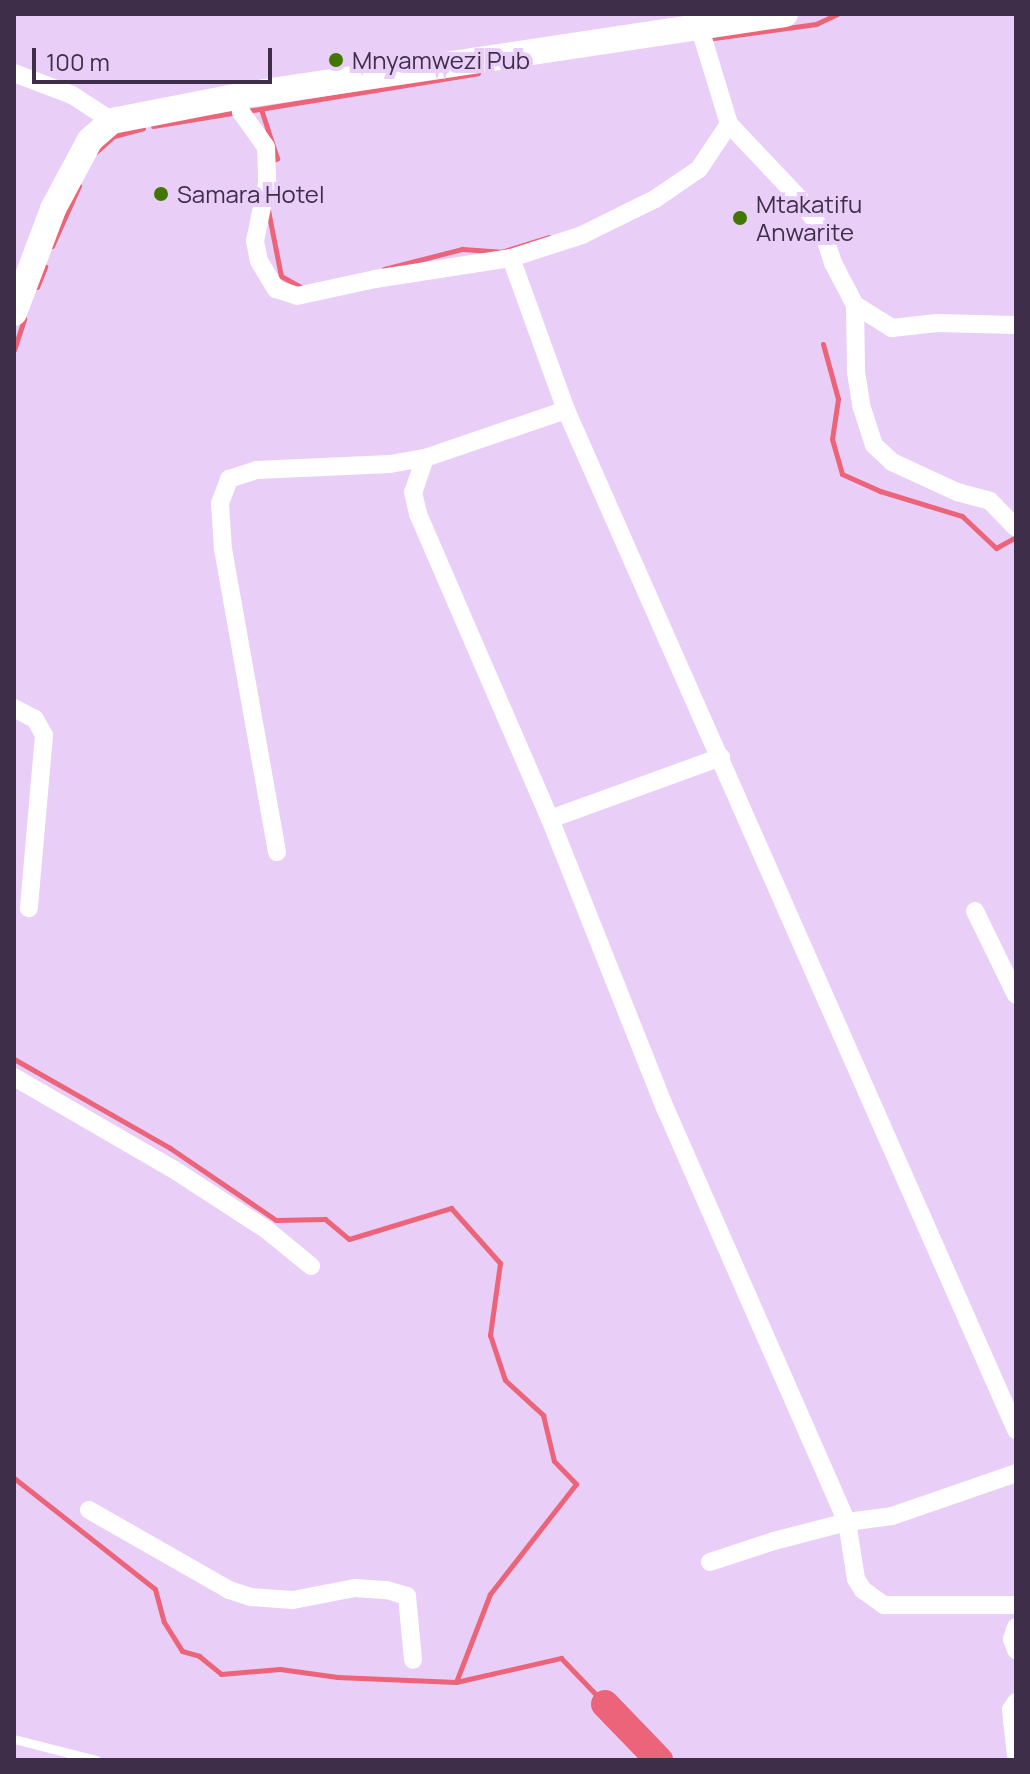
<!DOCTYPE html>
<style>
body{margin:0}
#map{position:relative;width:1030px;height:1774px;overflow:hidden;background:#e9cff8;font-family:Manrope,sans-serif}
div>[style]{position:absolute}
.stream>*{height:5px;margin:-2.5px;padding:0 2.5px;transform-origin:2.5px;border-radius:2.5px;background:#eb6479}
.river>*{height:28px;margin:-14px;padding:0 14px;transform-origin:14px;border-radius:14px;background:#eb6479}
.lane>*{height:9px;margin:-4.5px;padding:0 4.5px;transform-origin:4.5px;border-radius:4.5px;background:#fff}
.street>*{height:18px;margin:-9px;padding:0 9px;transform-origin:9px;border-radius:9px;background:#fff}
.secondary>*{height:26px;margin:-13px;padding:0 13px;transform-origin:13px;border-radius:13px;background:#fff}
.dots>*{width:22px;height:22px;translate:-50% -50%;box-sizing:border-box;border:4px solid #e9cff8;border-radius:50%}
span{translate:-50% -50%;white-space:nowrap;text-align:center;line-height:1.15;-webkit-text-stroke:8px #e9cff8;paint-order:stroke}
.poi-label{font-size:24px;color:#3f2e49}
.left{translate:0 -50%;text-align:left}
.frame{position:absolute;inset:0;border:16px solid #3f2e49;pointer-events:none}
.scale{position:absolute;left:32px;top:48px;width:240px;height:36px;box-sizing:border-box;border:4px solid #3f2e49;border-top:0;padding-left:10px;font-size:24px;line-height:28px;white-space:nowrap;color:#3f2e49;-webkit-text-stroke:6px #e9cff8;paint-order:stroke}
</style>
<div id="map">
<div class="stream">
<div style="left:714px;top:38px;width:103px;rotate:-7.8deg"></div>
<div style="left:816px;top:24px;width:23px;rotate:-25deg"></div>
<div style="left:261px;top:109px;width:52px;rotate:71.9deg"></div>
<div style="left:277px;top:158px;width:6px;rotate:149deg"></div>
<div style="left:247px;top:111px;width:234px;rotate:-9.3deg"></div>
<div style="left:153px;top:126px;width:86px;rotate:-9.4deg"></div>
<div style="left:96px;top:152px;width:24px;rotate:-42deg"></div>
<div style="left:114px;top:136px;width:30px;rotate:-15deg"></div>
<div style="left:268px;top:210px;width:67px;rotate:78.9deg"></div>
<div style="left:281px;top:276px;width:26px;rotate:29deg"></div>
<div style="left:52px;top:246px;width:66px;rotate:-65.8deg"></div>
<div style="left:384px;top:269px;width:81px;rotate:-14.4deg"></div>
<div style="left:462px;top:249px;width:39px;rotate:4deg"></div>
<div style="left:501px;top:252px;width:50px;rotate:-17.4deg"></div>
<div style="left:37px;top:287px;width:22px;rotate:-68deg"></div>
<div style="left:823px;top:344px;width:57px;rotate:74.7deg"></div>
<div style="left:838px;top:399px;width:40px;rotate:98.5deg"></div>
<div style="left:832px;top:439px;width:36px;rotate:74deg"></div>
<div style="left:842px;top:474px;width:42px;rotate:24.1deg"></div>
<div style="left:880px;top:491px;width:86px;rotate:17deg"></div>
<div style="left:962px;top:516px;width:47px;rotate:43.3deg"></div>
<div style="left:996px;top:548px;width:23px;rotate:-29deg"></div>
<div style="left:14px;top:350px;width:33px;rotate:-72deg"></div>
<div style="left:14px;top:1059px;width:180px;rotate:29.7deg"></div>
<div style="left:170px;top:1148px;width:128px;rotate:34.2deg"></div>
<div style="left:276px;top:1220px;width:49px;rotate:-1.2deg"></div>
<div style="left:325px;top:1219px;width:31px;rotate:40deg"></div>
<div style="left:349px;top:1239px;width:107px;rotate:-16.9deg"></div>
<div style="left:451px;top:1208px;width:74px;rotate:48.3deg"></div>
<div style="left:500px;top:1263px;width:73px;rotate:97.9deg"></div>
<div style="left:490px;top:1335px;width:47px;rotate:71.6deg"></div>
<div style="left:505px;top:1380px;width:52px;rotate:42.6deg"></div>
<div style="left:543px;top:1415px;width:47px;rotate:76.6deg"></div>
<div style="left:554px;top:1461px;width:32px;rotate:46deg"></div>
<div style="left:576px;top:1484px;width:140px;rotate:128deg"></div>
<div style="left:490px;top:1594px;width:94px;rotate:111.1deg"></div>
<div style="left:14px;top:1478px;width:179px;rotate:38.2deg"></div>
<div style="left:155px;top:1589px;width:34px;rotate:75deg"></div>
<div style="left:164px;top:1622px;width:34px;rotate:58deg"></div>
<div style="left:182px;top:1651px;width:18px;rotate:16deg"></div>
<div style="left:199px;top:1656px;width:28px;rotate:39deg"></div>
<div style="left:221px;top:1674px;width:59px;rotate:-4.8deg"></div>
<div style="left:280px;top:1669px;width:58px;rotate:8deg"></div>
<div style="left:337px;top:1677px;width:119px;rotate:2.4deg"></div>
<div style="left:456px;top:1682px;width:108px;rotate:-12.9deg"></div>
<div style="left:561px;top:1658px;width:64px;rotate:46.3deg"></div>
</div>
<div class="river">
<div style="left:605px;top:1704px;width:78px;rotate:46deg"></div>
</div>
<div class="lane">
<div style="left:14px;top:1739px;width:85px;rotate:14.4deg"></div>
</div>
<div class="street">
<div style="left:700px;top:29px;width:99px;rotate:73deg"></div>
<div style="left:729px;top:124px;width:102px;rotate:46.6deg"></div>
<div style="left:799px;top:198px;width:42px;rotate:54.8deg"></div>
<div style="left:823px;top:232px;width:33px;rotate:72deg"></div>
<div style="left:833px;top:263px;width:47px;rotate:62.4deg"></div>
<div style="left:855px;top:305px;width:67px;rotate:89.1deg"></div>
<div style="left:856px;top:372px;width:33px;rotate:81deg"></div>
<div style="left:861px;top:405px;width:42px;rotate:72deg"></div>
<div style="left:874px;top:445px;width:25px;rotate:43deg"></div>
<div style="left:892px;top:462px;width:72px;rotate:24.8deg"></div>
<div style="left:957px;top:492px;width:34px;rotate:15deg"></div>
<div style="left:990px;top:501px;width:37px;rotate:46deg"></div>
<div style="left:14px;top:73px;width:62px;rotate:20.8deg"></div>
<div style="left:72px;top:95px;width:48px;rotate:33deg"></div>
<div style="left:239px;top:96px;width:16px;rotate:83deg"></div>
<div style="left:241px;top:112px;width:43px;rotate:54.5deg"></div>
<div style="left:266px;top:147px;width:36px;rotate:88deg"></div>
<div style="left:267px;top:183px;width:59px;rotate:101.7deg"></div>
<div style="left:255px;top:241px;width:20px;rotate:79deg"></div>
<div style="left:259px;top:261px;width:33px;rotate:59deg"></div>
<div style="left:276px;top:289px;width:22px;rotate:18deg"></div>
<div style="left:297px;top:296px;width:80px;rotate:-12.3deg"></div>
<div style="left:375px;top:279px;width:138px;rotate:-8.8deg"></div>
<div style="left:511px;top:258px;width:75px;rotate:-17.9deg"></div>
<div style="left:582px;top:235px;width:81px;rotate:-26.3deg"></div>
<div style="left:655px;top:199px;width:53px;rotate:-34.3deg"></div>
<div style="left:699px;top:169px;width:54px;rotate:-56.3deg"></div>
<div style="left:511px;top:258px;width:162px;rotate:70.1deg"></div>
<div style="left:566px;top:410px;width:1115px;rotate:66.19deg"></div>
<div style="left:855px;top:305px;width:44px;rotate:31.9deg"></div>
<div style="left:892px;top:328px;width:45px;rotate:-6.3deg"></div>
<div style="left:937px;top:323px;width:79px;rotate:1.5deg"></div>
<div style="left:425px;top:458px;width:36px;rotate:109deg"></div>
<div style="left:413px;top:492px;width:23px;rotate:77deg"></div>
<div style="left:418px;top:514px;width:332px;rotate:66.6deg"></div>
<div style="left:550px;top:819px;width:313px;rotate:68.3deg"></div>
<div style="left:666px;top:1110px;width:450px;rotate:66.3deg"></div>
<div style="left:847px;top:1522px;width:58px;rotate:81deg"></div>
<div style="left:856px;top:1579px;width:13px;rotate:58deg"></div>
<div style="left:863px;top:1590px;width:26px;rotate:36deg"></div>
<div style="left:884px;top:1605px;width:132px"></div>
<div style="left:14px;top:708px;width:24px;rotate:28deg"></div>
<div style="left:35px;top:719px;width:18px;rotate:61deg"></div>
<div style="left:44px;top:735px;width:174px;rotate:95deg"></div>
<div style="left:550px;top:819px;width:182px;rotate:-19.9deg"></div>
<div style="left:277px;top:852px;width:307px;rotate:-100.1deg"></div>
<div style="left:223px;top:550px;width:47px;rotate:-93.7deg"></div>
<div style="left:220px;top:503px;width:26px;rotate:-69deg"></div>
<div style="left:229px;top:479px;width:29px;rotate:-18deg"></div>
<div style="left:257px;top:470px;width:133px;rotate:-2.6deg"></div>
<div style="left:390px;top:464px;width:36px;rotate:-10deg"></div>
<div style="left:425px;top:458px;width:149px;rotate:-18.8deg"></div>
<div style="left:975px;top:911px;width:93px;rotate:64deg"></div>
<div style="left:14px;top:1077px;width:184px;rotate:30.1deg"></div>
<div style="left:173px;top:1169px;width:112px;rotate:33deg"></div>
<div style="left:267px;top:1230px;width:57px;rotate:39.3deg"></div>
<div style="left:89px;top:1510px;width:161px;rotate:29.7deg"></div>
<div style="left:229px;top:1590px;width:22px;rotate:18deg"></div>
<div style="left:250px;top:1597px;width:43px;rotate:4deg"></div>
<div style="left:293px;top:1600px;width:63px;rotate:-11deg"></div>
<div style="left:355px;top:1588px;width:32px;rotate:4deg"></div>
<div style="left:387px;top:1590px;width:21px;rotate:17deg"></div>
<div style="left:407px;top:1596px;width:64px;rotate:84.6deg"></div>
<div style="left:710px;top:1562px;width:67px;rotate:-18.2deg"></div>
<div style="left:774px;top:1541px;width:75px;rotate:-14.6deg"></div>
<div style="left:847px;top:1522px;width:45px;rotate:-7.6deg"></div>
<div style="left:892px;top:1516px;width:131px;rotate:-19.1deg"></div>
<div style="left:1016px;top:1627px;width:13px;rotate:108deg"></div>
<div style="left:1012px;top:1639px;width:12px;rotate:70deg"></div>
<div style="left:1016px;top:1702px;width:9px;rotate:122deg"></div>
<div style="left:1011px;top:1710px;width:45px;rotate:83.7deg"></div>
</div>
<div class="secondary">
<div style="left:14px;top:313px;width:111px;rotate:-69.4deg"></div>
<div style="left:53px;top:209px;width:78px;rotate:-61.8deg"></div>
<div style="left:90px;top:140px;width:29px;rotate:-41deg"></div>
<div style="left:112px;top:121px;width:129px;rotate:-11.1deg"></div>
<div style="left:239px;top:96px;width:552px;rotate:-8.54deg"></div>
</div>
<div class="dots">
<div style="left:336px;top:60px;background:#427601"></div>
<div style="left:161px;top:194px;background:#427601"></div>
<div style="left:740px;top:218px;background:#427601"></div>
</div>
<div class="poi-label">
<span class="left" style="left:352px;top:60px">Mnyamwezi Pub</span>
<span class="left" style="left:177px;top:194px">Samara Hotel</span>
<span class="left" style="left:756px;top:218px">Mtakatifu<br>Anwarite</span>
</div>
<div class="frame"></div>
<div class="scale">100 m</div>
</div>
